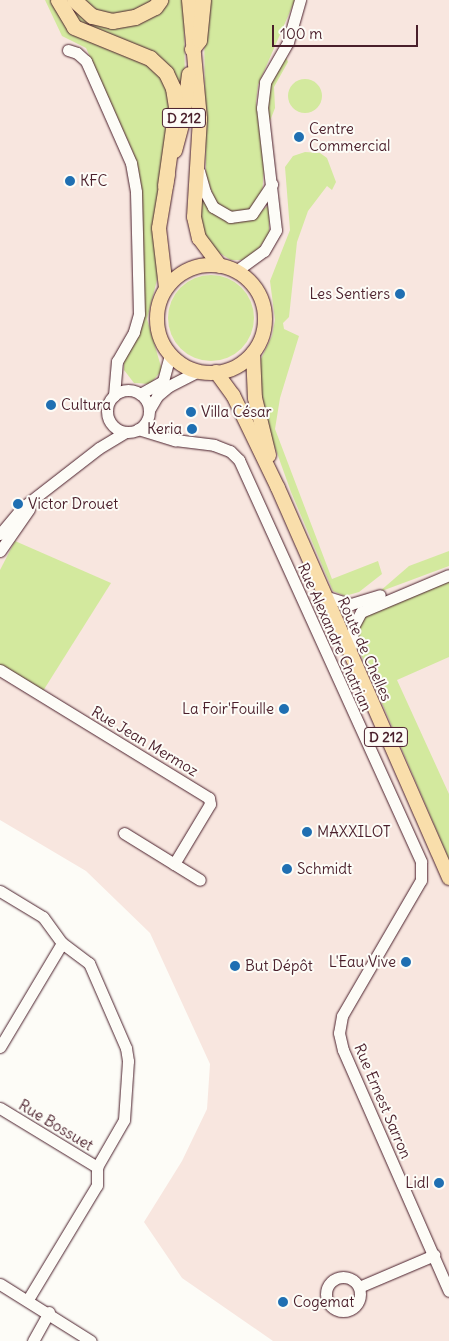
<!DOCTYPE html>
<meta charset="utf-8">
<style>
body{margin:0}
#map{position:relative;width:449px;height:1341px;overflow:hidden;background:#fdfcf7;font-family:Delius,sans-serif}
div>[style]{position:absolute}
.built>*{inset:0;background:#f8e6df}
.green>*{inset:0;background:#d3e99e}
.round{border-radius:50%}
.roads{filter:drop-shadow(0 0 1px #4a1f2b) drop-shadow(0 0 1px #4a1f2b)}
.minor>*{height:11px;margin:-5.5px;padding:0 5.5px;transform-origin:5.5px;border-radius:5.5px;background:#fdfcf7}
.minor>.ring{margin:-5.5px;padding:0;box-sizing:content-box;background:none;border:11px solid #fdfcf7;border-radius:50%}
.major>*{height:14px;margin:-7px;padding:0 7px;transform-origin:7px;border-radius:7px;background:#f9deab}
.major>.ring{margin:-7px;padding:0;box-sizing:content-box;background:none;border:14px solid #f9deab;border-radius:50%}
.highway>*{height:15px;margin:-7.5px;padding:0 7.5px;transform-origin:7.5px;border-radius:7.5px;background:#f9deab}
.dots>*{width:14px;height:14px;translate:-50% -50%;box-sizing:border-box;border:2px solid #fdfcf7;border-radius:50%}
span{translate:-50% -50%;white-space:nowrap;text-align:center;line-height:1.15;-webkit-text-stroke:4px #fdfcf7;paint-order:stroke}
.shield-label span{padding:1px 4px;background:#fdfcf7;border:1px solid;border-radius:4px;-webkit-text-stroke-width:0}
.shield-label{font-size:14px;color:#4a1f2b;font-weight:700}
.poi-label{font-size:15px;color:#4a1f2b}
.left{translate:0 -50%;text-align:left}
.right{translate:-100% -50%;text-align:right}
.street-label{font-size:15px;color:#4a1f2b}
.scale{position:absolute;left:272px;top:25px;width:146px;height:22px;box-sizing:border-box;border:2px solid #4a1f2b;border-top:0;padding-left:6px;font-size:15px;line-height:18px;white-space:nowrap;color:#4a1f2b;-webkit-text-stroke:4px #fdfcf7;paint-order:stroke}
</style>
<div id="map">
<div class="built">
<div style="clip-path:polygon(0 0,449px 0,449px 1341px,273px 1341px,182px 1278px,144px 1222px,182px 1161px,207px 1109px,210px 1064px,150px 933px,86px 871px,0 820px)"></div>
</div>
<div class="green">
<div style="clip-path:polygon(45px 0,53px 0,66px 27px,152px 67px,165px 80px,171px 96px,158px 276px,147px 319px,162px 370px,150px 384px,134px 383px,124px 370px,124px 359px,137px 336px,144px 310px,139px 172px,133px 152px,86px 48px,62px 36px)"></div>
<div style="clip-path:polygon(63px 0,69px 0,109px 26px,167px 0,184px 0,185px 99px,167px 66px,84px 28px)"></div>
<div style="clip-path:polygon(80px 0,156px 0,137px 14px,102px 16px)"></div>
<div style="clip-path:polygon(208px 0,295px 0,258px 85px,256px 102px,264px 168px,262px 195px,249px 212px,233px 215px,216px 204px,206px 175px,204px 25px)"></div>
<div style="clip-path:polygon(285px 54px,288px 62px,274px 87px,275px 108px,270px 121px,266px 108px,269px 86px)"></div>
<div class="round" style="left:288px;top:79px;width:34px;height:34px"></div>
<div style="clip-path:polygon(305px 152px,320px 153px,327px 158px,336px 182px,332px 190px,327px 186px,308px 211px,297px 242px,289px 317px,283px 323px,284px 329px,299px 336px,280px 398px,275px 429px,332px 579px,378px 561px,382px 574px,359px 592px,345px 596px,333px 591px,291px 492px,272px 439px,259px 383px,261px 359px,272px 336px,275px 320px,270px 281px,290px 230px,285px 167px,293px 156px)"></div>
<div style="clip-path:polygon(201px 191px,209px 207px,227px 221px,250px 220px,269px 205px,269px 234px,254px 255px,244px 260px,231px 260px,213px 249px,198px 229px)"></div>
<div class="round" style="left:168px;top:275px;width:86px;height:86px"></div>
<div style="clip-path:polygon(15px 541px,111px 583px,43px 691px,0 665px,0 570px)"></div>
<div style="clip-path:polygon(449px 551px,449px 566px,379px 592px,409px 566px)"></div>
<div style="clip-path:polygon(449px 577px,449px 657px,397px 680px,449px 794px,449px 859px,357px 645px,356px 623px,366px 611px)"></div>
</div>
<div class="roads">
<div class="minor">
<div style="left:68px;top:50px;width:9px;rotate:18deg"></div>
<div style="left:77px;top:53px;width:12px;rotate:42deg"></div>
<div style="left:86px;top:61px;width:111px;rotate:66.2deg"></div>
<div style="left:131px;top:163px;width:29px;rotate:80deg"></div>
<div style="left:136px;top:192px;width:122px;rotate:88.6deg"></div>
<div style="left:139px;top:314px;width:19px;rotate:106deg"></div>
<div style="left:134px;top:332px;width:34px;rotate:120deg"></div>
<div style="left:117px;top:361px;width:35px;rotate:95deg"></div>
<div style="left:199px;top:171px;width:22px;rotate:74deg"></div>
<div style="left:205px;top:192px;width:17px;rotate:62deg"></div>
<div style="left:213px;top:207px;width:20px;rotate:30deg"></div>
<div style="left:230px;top:217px;width:22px;rotate:-8deg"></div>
<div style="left:252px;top:214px;width:36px;rotate:-56deg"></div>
<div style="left:236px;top:271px;width:34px;rotate:-36deg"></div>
<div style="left:264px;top:251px;width:24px;rotate:-60deg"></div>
<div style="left:276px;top:230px;width:123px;rotate:-96.5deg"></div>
<div style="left:262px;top:108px;width:26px;rotate:-83deg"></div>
<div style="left:265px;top:82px;width:46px;rotate:-60.1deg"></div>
<div style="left:288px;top:42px;width:44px;rotate:-74.1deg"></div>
<div class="ring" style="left:107px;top:390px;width:31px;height:31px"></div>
<div style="left:140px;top:394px;width:26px;rotate:-29deg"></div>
<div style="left:163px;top:381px;width:28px;rotate:-75deg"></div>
<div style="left:149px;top:410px;width:16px;rotate:-60deg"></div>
<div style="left:157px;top:396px;width:16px;rotate:-40deg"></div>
<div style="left:169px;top:386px;width:33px;rotate:-27deg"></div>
<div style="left:138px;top:429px;width:39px;rotate:17deg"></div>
<div style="left:175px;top:440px;width:39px;rotate:7deg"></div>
<div style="left:214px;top:445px;width:17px;rotate:21deg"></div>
<div style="left:230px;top:451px;width:13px;rotate:45deg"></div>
<div style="left:239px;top:460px;width:441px;rotate:65.6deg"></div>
<div style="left:421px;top:862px;width:18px;rotate:90deg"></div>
<div style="left:421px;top:880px;width:157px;rotate:120.2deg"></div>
<div style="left:342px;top:1016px;width:17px;rotate:100deg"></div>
<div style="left:339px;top:1033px;width:17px;rotate:77deg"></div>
<div style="left:343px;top:1050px;width:263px;rotate:66.3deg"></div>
<div style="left:0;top:534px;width:35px;rotate:-50deg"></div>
<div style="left:23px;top:507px;width:96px;rotate:-37.8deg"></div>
<div style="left:99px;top:448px;width:31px;rotate:-31deg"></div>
<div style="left:0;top:551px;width:51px;rotate:-55.4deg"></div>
<div style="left:324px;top:596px;width:28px;rotate:17deg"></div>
<div style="left:351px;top:604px;width:30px;rotate:-17deg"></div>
<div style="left:350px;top:653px;width:26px;rotate:-83deg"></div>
<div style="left:353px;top:627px;width:17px;rotate:-62deg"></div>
<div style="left:361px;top:612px;width:95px;rotate:-22.8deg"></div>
<div style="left:0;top:670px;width:245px;rotate:31.5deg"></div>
<div style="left:209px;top:798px;width:6px;rotate:81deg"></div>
<div style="left:210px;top:804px;width:70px;rotate:121deg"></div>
<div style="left:124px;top:833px;width:89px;rotate:31.7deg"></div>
<div style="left:0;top:891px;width:50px;rotate:31.2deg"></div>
<div style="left:43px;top:917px;width:32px;rotate:54deg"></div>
<div style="left:62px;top:943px;width:34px;rotate:37deg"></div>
<div style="left:89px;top:963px;width:93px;rotate:66.5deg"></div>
<div style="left:126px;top:1048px;width:13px;rotate:81deg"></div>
<div style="left:128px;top:1061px;width:59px;rotate:93.9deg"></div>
<div style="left:124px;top:1120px;width:54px;rotate:119.9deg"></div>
<div style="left:97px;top:1167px;width:18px;rotate:90deg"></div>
<div style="left:97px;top:1185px;width:135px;rotate:121.1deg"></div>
<div style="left:0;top:1047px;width:121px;rotate:-59.2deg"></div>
<div style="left:0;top:1108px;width:114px;rotate:31.3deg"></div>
<div class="ring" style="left:326px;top:1277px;width:23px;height:23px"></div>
<div style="left:0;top:1284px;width:107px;rotate:32.1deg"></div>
<div style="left:359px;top:1287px;width:82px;rotate:-23.1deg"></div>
<div style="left:33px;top:1341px;width:33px;rotate:-61deg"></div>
</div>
<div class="major">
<div style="left:189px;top:0;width:120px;rotate:84.7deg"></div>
<div style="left:200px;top:119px;width:98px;rotate:93.5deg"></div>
<div style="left:194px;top:217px;width:22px;rotate:77deg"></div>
<div style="left:199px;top:238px;width:35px;rotate:53deg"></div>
<div style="left:175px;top:151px;width:31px;rotate:-75deg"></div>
<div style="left:183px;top:121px;width:47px;rotate:-82.7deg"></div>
<div class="ring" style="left:157px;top:265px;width:94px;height:94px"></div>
<div style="left:166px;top:288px;width:60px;rotate:-96.7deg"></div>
<div style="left:159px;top:228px;width:55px;rotate:-80.5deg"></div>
<div style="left:253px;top:353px;width:45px;rotate:87.5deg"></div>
<div style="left:255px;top:398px;width:59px;rotate:76.2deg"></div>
<div style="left:216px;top:372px;width:29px;rotate:54deg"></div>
<div style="left:233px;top:395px;width:103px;rotate:64.2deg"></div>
<div style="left:278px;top:488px;width:426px;rotate:66.3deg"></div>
</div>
<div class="highway">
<div style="left:58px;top:0;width:31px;rotate:59deg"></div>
<div style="left:74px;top:27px;width:82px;rotate:22.2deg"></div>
<div style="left:150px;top:58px;width:22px;rotate:43deg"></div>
<div style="left:166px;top:73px;width:17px;rotate:65deg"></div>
<div style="left:173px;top:88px;width:19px;rotate:81deg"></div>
<div style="left:176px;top:107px;width:79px;rotate:98deg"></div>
<div style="left:74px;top:0;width:24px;rotate:42deg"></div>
<div style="left:92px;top:16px;width:21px;rotate:14deg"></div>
<div style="left:112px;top:21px;width:23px;rotate:-10deg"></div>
<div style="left:135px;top:17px;width:22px;rotate:-27deg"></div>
<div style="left:155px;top:7px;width:9px;rotate:-54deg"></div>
<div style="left:192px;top:49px;width:11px;rotate:-52deg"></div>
<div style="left:199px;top:40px;width:40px;rotate:-84.3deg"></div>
</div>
</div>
<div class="dots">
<div style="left:299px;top:137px;background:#1f6fb2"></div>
<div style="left:70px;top:181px;background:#1f6fb2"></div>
<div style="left:400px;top:294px;background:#1f6fb2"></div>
<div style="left:51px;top:405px;background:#1f6fb2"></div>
<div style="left:191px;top:412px;background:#1f6fb2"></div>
<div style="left:192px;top:429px;background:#1f6fb2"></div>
<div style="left:18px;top:504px;background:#1f6fb2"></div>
<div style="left:284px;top:709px;background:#1f6fb2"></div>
<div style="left:307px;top:832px;background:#1f6fb2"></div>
<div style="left:287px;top:869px;background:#1f6fb2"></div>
<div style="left:406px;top:962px;background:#1f6fb2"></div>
<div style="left:235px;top:966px;background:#1f6fb2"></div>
<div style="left:439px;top:1183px;background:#1f6fb2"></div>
<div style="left:283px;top:1302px;background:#1f6fb2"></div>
</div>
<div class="shield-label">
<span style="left:184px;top:118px">D 212</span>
<span style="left:386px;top:737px">D 212</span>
</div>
<div class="poi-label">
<span class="left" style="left:309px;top:137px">Centre<br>Commercial</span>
<span class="left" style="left:80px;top:181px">KFC</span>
<span class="right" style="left:390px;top:294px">Les Sentiers</span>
<span class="left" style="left:61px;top:405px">Cultura</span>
<span class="left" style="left:201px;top:412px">Villa César</span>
<span class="right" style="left:182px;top:429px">Keria</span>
<span class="left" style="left:28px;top:504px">Victor Drouet</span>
<span class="right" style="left:274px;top:709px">La Foir'Fouille</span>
<span class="left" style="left:317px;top:832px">MAXXILOT</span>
<span class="left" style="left:297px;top:869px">Schmidt</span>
<span class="right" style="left:396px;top:962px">L'Eau Vive</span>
<span class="left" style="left:245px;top:966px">But Dépôt</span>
<span class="right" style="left:429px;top:1183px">Lidl</span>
<span class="left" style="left:293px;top:1302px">Cogemat</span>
</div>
<div class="street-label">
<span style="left:335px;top:637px;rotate:66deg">Rue Alexandre Chatrian</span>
<span style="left:365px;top:649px;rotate:66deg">Route de Chelles</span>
<span style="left:145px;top:741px;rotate:31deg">Rue Jean Mermoz</span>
<span style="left:383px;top:1101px;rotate:67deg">Rue Ernest Sarron</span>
<span style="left:56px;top:1125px;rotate:31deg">Rue Bossuet</span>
</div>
<div class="scale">100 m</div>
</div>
